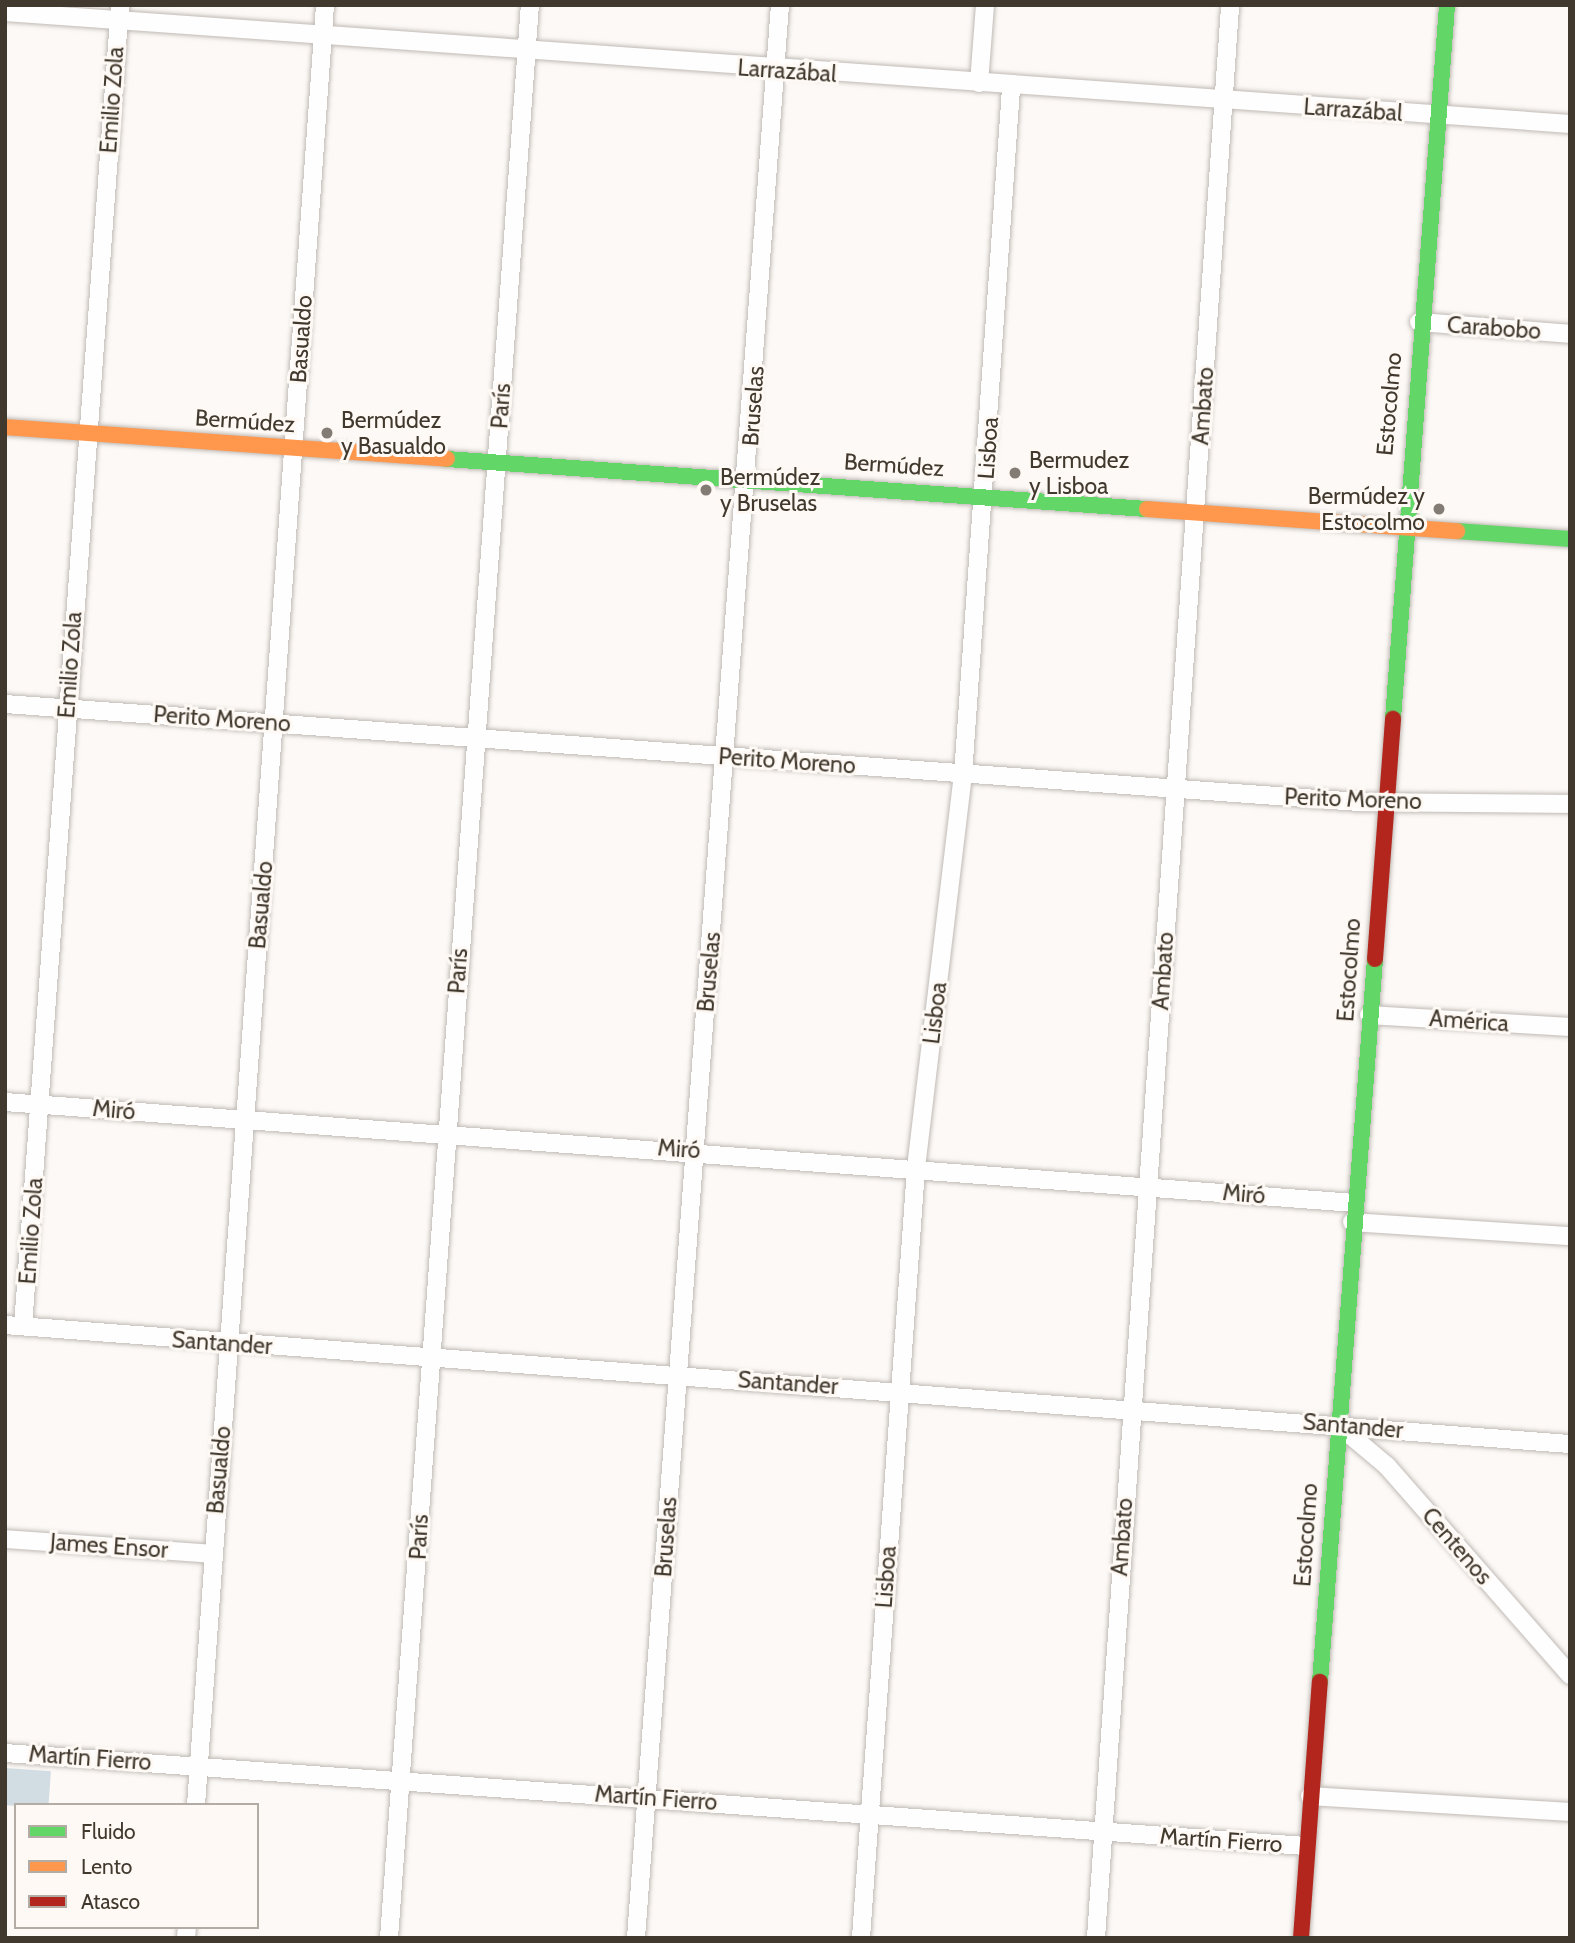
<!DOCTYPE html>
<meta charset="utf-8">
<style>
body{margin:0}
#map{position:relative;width:1575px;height:1943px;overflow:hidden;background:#fcf9f6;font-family:Cabin,sans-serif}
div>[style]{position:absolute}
.building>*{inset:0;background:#d2dce3;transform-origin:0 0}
.roads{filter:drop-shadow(0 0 2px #c0bab5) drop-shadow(0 0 2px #c0bab5)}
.street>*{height:18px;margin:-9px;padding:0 9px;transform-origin:9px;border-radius:9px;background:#fffefe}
.fast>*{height:16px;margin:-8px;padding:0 8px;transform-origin:8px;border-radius:8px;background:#63d668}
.slow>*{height:16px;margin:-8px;padding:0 8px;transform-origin:8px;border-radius:8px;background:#ff974d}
.jam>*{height:16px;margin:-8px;padding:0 8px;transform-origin:8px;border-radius:8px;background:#b3261e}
.dots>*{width:19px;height:19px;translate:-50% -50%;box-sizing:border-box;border:4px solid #fef9f4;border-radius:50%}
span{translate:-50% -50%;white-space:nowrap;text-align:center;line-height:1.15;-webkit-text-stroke:6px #fef9f4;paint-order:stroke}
.street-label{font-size:23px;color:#41392e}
.poi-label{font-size:23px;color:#41392e}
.left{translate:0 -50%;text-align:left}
.right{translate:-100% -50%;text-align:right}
.frame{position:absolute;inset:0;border:7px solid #41392e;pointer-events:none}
.legend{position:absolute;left:14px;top:1803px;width:245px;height:126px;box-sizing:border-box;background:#fef9f4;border:2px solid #b2aca5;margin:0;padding:9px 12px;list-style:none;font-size:21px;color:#41392e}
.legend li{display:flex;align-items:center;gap:14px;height:35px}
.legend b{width:35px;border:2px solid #b2aca5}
</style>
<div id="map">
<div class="building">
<div style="left:5px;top:1768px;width:46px;height:37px;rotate:4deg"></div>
</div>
<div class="roads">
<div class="street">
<div style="left:5px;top:12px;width:1569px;rotate:4.09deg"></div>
<div style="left:979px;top:83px;width:78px;rotate:-85.6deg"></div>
<div style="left:1419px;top:322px;width:151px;rotate:4.5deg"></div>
<div style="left:5px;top:704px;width:1357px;rotate:4.14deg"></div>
<div style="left:1358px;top:802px;width:212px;rotate:0.5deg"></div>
<div style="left:1369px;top:1015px;width:201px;rotate:3.4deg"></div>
<div style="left:5px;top:1102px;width:1352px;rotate:4.28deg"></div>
<div style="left:1352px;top:1222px;width:218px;rotate:3.7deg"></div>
<div style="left:5px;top:1325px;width:1570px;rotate:4.35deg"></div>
<div style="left:23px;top:1326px;width:1325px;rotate:-85.8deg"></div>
<div style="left:1337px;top:1424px;width:65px;rotate:40deg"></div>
<div style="left:1387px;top:1466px;width:278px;rotate:48.8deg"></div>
<div style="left:5px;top:1539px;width:208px;rotate:4.1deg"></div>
<div style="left:5px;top:1753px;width:1304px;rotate:4.09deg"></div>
<div style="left:1310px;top:1796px;width:260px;rotate:3.5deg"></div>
<div style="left:196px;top:1805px;width:1805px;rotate:-85.9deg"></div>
<div style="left:186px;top:1938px;width:11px;rotate:-85deg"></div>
<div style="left:389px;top:1938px;width:1938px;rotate:-85.83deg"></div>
<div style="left:636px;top:1938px;width:1938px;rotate:-85.74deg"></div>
<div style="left:861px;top:1938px;width:772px;rotate:-85.91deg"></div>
<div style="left:916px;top:1168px;width:396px;rotate:-83.2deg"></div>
<div style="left:963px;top:775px;width:689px;rotate:-86deg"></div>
<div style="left:1096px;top:1938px;width:1938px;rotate:-86.03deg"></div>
</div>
<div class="fast">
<div style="left:447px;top:459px;width:702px;rotate:4.09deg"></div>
<div style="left:1457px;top:531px;width:113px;rotate:4deg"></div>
<div style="left:1393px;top:719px;width:716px;rotate:-85.67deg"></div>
<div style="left:1320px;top:1682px;width:725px;rotate:-85.65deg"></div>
</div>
<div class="slow">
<div style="left:5px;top:427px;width:443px;rotate:4.1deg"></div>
<div style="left:1147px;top:509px;width:311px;rotate:4.1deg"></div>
</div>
<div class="jam">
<div style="left:1375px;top:959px;width:241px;rotate:-85.7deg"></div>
<div style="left:1301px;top:1938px;width:257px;rotate:-85.8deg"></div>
</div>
</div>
<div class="dots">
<div style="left:327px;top:433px;background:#827c74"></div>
<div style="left:1015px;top:473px;background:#827c74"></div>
<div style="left:706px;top:490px;background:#827c74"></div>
<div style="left:1439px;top:509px;background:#827c74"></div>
</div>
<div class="street-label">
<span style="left:787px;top:71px;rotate:4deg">Larrazábal</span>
<span style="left:112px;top:100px;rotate:-86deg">Emilio Zola</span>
<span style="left:1353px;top:110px;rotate:4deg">Larrazábal</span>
<span style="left:1494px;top:328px;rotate:4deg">Carabobo</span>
<span style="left:301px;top:339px;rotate:-86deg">Basualdo</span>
<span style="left:1389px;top:404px;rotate:-85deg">Estocolmo</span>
<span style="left:501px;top:406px;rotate:-86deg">París</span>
<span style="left:753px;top:406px;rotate:-86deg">Bruselas</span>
<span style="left:1203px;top:406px;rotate:-86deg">Ambato</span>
<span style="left:245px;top:421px;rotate:4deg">Bermúdez</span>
<span style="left:988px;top:448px;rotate:-86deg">Lisboa</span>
<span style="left:894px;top:465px;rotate:4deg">Bermúdez</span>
<span style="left:70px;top:665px;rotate:-86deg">Emilio Zola</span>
<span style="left:222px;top:719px;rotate:4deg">Perito Moreno</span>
<span style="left:787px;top:761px;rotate:4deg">Perito Moreno</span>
<span style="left:1353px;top:799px;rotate:2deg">Perito Moreno</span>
<span style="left:261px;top:905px;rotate:-85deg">Basualdo</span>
<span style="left:1349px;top:970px;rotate:-86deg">Estocolmo</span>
<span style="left:458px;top:971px;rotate:-86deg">París</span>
<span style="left:1163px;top:971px;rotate:-86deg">Ambato</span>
<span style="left:709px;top:972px;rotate:-85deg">Bruselas</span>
<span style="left:935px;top:1013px;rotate:-83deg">Lisboa</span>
<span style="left:1469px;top:1021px;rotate:4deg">América</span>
<span style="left:114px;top:1110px;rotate:5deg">Miró</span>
<span style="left:679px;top:1149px;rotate:4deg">Miró</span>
<span style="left:1244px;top:1194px;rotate:5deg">Miró</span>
<span style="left:31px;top:1231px;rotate:-86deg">Emilio Zola</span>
<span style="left:222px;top:1343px;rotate:4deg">Santander</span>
<span style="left:788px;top:1383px;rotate:4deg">Santander</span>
<span style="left:1353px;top:1426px;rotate:5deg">Santander</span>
<span style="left:219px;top:1470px;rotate:-85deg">Basualdo</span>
<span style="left:1306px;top:1535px;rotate:-86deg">Estocolmo</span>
<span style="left:419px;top:1537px;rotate:-87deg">París</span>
<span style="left:666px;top:1537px;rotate:-86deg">Bruselas</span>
<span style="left:1122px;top:1537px;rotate:-86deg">Ambato</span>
<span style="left:109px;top:1546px;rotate:4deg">James Ensor</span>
<span style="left:1457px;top:1546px;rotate:49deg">Centenos</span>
<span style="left:886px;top:1577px;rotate:-86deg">Lisboa</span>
<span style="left:90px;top:1758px;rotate:4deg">Martín Fierro</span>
<span style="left:656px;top:1798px;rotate:4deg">Martín Fierro</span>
<span style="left:1221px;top:1840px;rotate:4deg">Martín Fierro</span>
</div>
<div class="poi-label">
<span class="left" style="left:341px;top:433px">Bermúdez<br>y Basualdo</span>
<span class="left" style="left:1029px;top:473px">Bermudez<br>y Lisboa</span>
<span class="left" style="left:720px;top:490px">Bermúdez<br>y Bruselas</span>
<span class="right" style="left:1425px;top:509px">Bermúdez y<br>Estocolmo</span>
</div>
<div class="frame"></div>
<ul class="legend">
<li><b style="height:9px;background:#63d668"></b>Fluido</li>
<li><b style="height:9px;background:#ff974d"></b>Lento</li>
<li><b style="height:9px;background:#b3261e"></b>Atasco</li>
</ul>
</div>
